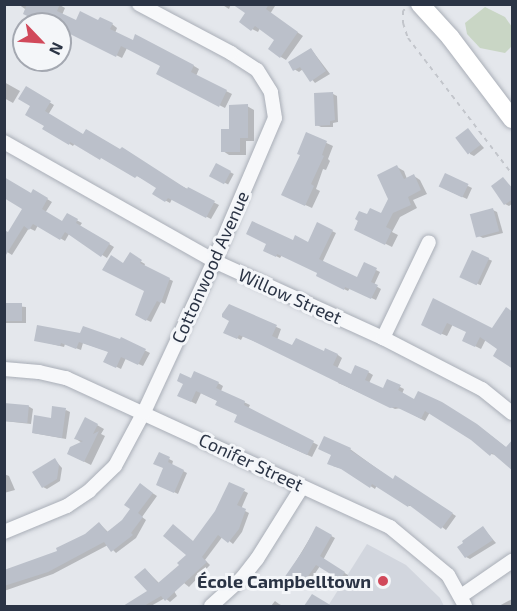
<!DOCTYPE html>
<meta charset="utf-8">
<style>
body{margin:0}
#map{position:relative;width:517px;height:611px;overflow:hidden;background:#e4e7ec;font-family:"Exo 2",sans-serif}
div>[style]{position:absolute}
.built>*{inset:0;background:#d2d6de}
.green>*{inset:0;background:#c9d6c5}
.shadow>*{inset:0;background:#0003;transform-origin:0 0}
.building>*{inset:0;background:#bbc0ca;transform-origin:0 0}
.path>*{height:2px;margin-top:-1px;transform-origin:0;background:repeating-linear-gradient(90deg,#c2c5cb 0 4.5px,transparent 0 9px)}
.roads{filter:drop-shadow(0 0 2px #a9aeb7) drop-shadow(0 0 2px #a9aeb7)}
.minor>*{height:14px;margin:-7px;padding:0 7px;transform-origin:7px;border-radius:7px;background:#f7f8fa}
.secondary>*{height:18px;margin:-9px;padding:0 9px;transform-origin:9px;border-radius:9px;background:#fff}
.dots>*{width:16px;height:16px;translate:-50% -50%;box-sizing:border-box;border:3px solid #f4f6f9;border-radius:50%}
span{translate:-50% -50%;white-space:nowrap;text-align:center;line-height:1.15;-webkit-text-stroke:6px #f4f6f9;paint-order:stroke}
.street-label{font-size:18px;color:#2b3445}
.poi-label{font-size:18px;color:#2b3445;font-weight:700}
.right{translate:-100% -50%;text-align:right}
.frame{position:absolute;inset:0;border:6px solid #2b3445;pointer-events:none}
.north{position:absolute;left:12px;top:12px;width:60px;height:60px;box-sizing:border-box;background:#f4f6f9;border:2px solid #a4a8b1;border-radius:50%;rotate:115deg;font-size:16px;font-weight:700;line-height:24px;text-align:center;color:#2b3445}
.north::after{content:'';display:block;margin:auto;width:21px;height:27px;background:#d1495b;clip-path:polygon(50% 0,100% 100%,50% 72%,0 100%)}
</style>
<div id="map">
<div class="built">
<div style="clip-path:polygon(367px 544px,406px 565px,440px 598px,444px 606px,328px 606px)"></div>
</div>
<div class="green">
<div style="clip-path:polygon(485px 7px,505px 17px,512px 27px,512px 46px,505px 53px,480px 48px,467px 34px,465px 23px)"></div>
</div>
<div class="shadow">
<div style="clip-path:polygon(18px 4px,58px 4px,65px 8px,62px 15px,77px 22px,112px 24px,117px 28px,115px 33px,133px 42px,136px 36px,194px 66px,199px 69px,196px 76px,232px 94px,225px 108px,158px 74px,162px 65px,127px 48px,122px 58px,60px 27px,60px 24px,46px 24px)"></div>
<div style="clip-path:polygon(221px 4px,231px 4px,229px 9px)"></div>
<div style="clip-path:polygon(259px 4px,275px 6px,270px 14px,303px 36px,286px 60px,281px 57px,276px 40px,260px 28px,258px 32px,252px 29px)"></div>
<div style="clip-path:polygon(311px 49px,330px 74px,315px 83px,303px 69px,299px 72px,294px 69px)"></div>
<div style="clip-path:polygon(4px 82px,20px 91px,13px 103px,4px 98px)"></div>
<div style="clip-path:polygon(26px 88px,54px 105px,48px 115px,83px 136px,219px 205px,211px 219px,172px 199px,170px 203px,154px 194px,158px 187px,75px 143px,73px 146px,44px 128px,46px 126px,32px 106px)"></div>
<div style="clip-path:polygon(333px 94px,337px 96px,338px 122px,333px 123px,333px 127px,321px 127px,317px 125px)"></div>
<div style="clip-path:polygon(247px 106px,254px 110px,254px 141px,246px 141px,246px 155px,229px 155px,223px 151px,231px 130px)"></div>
<div style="clip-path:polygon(468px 130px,484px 148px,474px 156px,470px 154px)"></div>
<div style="clip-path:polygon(307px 134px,333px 146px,328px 159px,330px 161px,326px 170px,323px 169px,316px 189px,320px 191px,312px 208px,290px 198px)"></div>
<div style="left:217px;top:165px;width:19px;height:12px;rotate:28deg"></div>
<div style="clip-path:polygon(397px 167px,404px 171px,407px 179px,414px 176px,420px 180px,427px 194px,413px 200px,417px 208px,400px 217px,392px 232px,398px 235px,392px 247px,356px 229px,360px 213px,367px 216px,381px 215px,390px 199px)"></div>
<div style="clip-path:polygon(503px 179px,512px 188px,512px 204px,509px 206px,505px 204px)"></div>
<div style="clip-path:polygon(468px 186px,472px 188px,467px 199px,445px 189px)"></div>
<div style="clip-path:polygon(34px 191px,52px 202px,45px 213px,62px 223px,67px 215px,82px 223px,80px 226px,114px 247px,107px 258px,69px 234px,65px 241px,38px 225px,35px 231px,29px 228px,12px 255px,4px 250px,8px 234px)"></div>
<div style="clip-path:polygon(493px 210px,497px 212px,503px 233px,483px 238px,479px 236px)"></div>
<div style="clip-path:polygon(318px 224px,336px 233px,322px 263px,357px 279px,364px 264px,380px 272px,374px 285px,381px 289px,376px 300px,350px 288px,348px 291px,322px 278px,319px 273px,282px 255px,280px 258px,268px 252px,293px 242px,309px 244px)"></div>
<div style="left:473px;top:252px;width:21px;height:27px;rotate:25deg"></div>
<div style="clip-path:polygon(130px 255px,145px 264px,144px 267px,173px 281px,165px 304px,161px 302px,151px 322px,136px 315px,146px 291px,124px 265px)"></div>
<div style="clip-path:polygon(434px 300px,492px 330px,499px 348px,486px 339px,481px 349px,469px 343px,468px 332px,453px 324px,447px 336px,428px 328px)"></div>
<div style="clip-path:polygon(4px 305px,26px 307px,26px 323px,5px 323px,5px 334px)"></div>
<div style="clip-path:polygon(229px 306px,281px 329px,277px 340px,293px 347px,297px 340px,325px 353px,326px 350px,338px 355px,342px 358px,337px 369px,352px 376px,356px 367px,368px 372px,373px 375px,369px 383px,383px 390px,388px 381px,404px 389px,402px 394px,415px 401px,419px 393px,441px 403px,481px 428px,507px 448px,512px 449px,512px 469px,496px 455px,491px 454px,471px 438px,430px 412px,425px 421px,401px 408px,395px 409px,343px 385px,338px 383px,340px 380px,243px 336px,241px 340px,225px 332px,231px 320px,224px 316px)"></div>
<div style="clip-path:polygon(122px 339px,150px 353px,143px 366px,126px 358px,121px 369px,105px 361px,110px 352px,83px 343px,81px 350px,65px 344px,64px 347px,36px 340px)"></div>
<div style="clip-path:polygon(192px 379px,218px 383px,223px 386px,221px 391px,250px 405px,248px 409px,318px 445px,312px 457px,281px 443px,218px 401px,201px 393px,196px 404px,184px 398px)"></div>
<div style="clip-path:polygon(28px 406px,33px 409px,31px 424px,4px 421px)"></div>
<div style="clip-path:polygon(66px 410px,70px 412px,66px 439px,33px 433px)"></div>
<div style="clip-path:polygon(97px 425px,104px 429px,101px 434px,105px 436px,91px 465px,75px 457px,82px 443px,76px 439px)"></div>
<div style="clip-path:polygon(350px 449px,394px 481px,396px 477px,456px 516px,446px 530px,414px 506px,409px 506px,377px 485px,375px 489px,346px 470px,333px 466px)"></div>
<div style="clip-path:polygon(159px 454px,173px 461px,172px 465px,187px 473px,178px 494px,162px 486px,165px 468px)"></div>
<div style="clip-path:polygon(55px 460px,62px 468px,60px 481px,47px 489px,43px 487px)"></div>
<div style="clip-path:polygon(4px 474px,9px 476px,15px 490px,4px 493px)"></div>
<div style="clip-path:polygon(145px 488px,157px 496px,142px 517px,146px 520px,136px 538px,116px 553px,108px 545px,53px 574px,4px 591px,4px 572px,60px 552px,100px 524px,109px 533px,123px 521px)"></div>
<div style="clip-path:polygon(244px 491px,248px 493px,241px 509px,249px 513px,242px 532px,233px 544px,223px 536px,205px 560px,210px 565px,189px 587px,184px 583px,174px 591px,177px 596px,170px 602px,165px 598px,151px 606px,126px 606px,149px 591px,145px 569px,160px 584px,182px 565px,194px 542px)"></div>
<div style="clip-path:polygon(316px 528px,335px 538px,323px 560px,348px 575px,345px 581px,320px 566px,304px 590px,286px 578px)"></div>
<div style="clip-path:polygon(483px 528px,496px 543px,470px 559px,466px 557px,465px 544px)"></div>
<div style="clip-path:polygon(512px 599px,512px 606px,499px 606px)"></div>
<div style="clip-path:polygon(275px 601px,279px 604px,283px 606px,271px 606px)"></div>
</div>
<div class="building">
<div style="clip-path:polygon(27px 4px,60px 4px,57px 11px,76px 20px,80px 11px,98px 20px,100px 17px,113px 23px,110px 29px,133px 40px,135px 34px,194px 65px,191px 72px,227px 90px,219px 107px,156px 74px,160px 66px,121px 46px,116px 57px,60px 29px,60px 24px,44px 24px,23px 14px)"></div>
<div style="clip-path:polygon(232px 4px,269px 4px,266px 9px,298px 32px,280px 58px,268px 49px,274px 40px,255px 26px,251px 31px,239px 22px,245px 13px)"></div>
<div style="clip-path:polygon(311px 48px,326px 71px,310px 82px,300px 67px,293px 71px,288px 62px)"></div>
<div style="clip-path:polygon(26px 86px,51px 101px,45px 111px,83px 134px,86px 129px,120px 149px,122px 147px,187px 189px,188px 187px,215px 201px,206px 218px,168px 198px,165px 202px,152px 194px,156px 188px,137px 176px,135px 178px,101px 158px,100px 160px,70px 142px,69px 145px,42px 129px,44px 126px,25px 115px,30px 106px,18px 99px)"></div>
<div style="clip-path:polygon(333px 92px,335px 120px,330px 121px,330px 125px,315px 126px,314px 93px)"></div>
<div style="clip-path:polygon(248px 104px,248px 138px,240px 138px,240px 152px,221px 152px,221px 129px,229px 129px,229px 105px)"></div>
<div style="left:468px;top:128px;width:21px;height:16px;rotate:53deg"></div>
<div style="clip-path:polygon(306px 132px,327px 141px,322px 155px,324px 156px,311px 184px,314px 186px,305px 206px,281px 195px,300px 155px,297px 154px)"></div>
<div style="left:216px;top:163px;width:17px;height:15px;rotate:28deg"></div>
<div style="clip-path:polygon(397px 165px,404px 179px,414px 174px,421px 190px,408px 197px,411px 205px,393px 213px,386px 227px,392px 230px,385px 245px,354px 230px,358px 221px,355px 219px,359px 211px,367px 214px,370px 208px,381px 213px,388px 199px,377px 175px)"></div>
<div style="left:445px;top:173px;width:26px;height:15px;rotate:25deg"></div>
<div style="clip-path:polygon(4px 177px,31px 193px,33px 189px,48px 198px,42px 209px,62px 221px,67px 213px,78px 219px,76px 223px,110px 243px,101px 257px,65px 232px,60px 240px,33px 224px,29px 230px,24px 226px,4px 258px,4px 230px,8px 232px,22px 209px,4px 198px)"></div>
<div style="clip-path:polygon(503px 177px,513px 189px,513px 199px,504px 205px,491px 186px)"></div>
<div style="left:493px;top:208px;width:24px;height:24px;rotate:75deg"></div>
<div style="clip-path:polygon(252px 221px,293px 240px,295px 235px,308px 242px,317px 222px,333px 230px,319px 259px,357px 277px,364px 262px,377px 268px,371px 282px,378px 285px,371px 299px,345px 287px,344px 290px,316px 276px,317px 273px,277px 254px,276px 257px,263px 251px,266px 244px,246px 234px)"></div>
<div style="left:472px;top:250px;width:19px;height:30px;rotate:25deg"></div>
<div style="clip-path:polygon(130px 252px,142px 260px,140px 263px,170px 278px,161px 303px,157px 301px,146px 321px,135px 315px,144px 291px,102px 270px,111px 255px,123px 263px)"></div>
<div style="clip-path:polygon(433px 298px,492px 328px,506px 307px,513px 312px,513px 369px,493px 356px,497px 349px,480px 337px,475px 347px,462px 341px,466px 332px,447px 323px,441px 335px,421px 325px)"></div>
<div style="left:4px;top:303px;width:18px;height:18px"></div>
<div style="clip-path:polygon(229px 304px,277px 325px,272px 336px,292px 345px,296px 338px,324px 351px,325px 348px,338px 354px,333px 365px,351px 374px,355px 365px,369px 371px,365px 380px,383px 388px,387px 379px,401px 385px,398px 390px,414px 399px,418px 391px,442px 402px,477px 424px,506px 447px,513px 439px,513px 471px,492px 453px,490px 456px,471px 440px,425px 411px,421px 419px,396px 407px,390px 408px,253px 341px,239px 335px,237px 339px,223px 333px,229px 321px,222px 317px,222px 314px)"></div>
<div style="clip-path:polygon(37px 325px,80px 333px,83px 326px,120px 339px,121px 337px,146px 349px,138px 365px,121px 357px,116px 368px,103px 362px,108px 352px,79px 342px,76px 349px,61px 343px,60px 346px,34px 341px)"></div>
<div style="clip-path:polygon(194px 371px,219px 382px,216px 388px,245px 401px,244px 405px,314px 441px,307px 455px,234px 422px,237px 415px,215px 405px,217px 401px,196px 391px,191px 402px,177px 396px,183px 384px,177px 381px,180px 373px,191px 378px)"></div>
<div style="left:4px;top:403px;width:25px;height:18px;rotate:5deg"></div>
<div style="clip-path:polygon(52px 406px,66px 408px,62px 438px,32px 433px,34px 415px,51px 418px)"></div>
<div style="clip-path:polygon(85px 417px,98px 424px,93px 434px,99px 431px,84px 462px,67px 454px,70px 447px,83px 441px,74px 439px)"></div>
<div style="clip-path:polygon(324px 436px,351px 448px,350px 450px,393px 479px,395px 475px,453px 513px,441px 529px,409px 505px,408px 507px,372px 484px,370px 488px,341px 469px,327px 464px,331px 455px,318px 449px)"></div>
<div style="clip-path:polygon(159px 452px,170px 457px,168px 462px,184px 470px,174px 493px,156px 485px,163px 468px,153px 464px)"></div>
<div style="clip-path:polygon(55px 458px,59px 465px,57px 479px,42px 488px,32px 472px)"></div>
<div style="clip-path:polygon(229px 482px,245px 489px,237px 505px,246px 509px,239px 529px,228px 543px,218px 535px,202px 557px,207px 562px,165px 601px,161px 596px,144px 606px,123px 606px,147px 591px,134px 577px,145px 568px,158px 583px,179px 565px,177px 563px,186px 555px,163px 536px,173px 524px,193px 541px,215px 511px)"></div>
<div style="clip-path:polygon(140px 483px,153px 493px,138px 513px,143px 517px,131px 533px,133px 535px,111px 552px,104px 542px,48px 572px,4px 586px,4px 570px,57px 551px,56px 548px,85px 534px,99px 522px,107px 532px,122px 520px,130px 509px,124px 505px)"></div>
<div style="clip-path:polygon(316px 526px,332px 535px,320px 556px,345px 572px,340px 580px,316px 565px,299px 589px,284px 578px,304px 549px)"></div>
<div style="clip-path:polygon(483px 526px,493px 540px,465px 558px,457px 547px,463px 543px,462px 541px)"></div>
<div style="clip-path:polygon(312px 594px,332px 606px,304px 606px)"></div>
</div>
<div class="path">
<div style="left:405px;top:9px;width:3px;rotate:135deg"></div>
<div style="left:403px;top:11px;width:12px;rotate:90deg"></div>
<div style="left:403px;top:23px;width:16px;rotate:72deg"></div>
<div style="left:408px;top:38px;width:171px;rotate:52.6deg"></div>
</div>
<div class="roads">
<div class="minor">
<div style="left:4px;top:142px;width:241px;rotate:29.5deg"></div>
<div style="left:214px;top:261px;width:186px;rotate:24.5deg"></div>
<div style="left:383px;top:338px;width:111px;rotate:27.3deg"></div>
<div style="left:482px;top:389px;width:38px;rotate:39deg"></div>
<div style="left:383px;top:338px;width:106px;rotate:-64.4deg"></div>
<div style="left:4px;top:369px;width:35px;rotate:5deg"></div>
<div style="left:39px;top:372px;width:28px;rotate:13deg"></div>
<div style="left:66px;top:378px;width:357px;rotate:24.7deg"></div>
<div style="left:390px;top:527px;width:75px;rotate:39.6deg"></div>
<div style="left:448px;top:575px;width:35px;rotate:61deg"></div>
<div style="left:4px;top:532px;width:68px;rotate:-22.4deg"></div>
<div style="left:67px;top:506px;width:27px;rotate:-34deg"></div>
<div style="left:89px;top:491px;width:36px;rotate:-44deg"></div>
<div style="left:115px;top:466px;width:61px;rotate:-61.8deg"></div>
<div style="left:144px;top:412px;width:166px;rotate:-65.1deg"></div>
<div style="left:214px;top:261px;width:155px;rotate:-66.9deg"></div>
<div style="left:275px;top:118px;width:26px;rotate:-99deg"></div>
<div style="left:271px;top:92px;width:26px;rotate:-122deg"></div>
<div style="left:257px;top:70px;width:31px;rotate:-147deg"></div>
<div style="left:231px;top:53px;width:104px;rotate:-152deg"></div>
<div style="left:461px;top:596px;width:62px;rotate:-34.5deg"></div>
<div style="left:211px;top:606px;width:42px;rotate:-42.1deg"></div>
<div style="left:242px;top:578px;width:24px;rotate:-52deg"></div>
<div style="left:257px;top:559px;width:85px;rotate:-58deg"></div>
</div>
<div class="secondary">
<div style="left:420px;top:4px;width:45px;rotate:47.7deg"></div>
<div style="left:450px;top:37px;width:103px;rotate:52.9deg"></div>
</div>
</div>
<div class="dots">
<div style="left:383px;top:581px;background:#d1495b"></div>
</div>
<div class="street-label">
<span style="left:210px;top:267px;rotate:-66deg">Cottonwood Avenue</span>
<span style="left:290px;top:296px;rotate:24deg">Willow Street</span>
<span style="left:251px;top:462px;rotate:25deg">Conifer Street</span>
</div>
<div class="poi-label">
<span class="right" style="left:371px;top:581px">École Campbelltown</span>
</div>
<div class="frame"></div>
<div class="north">N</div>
</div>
